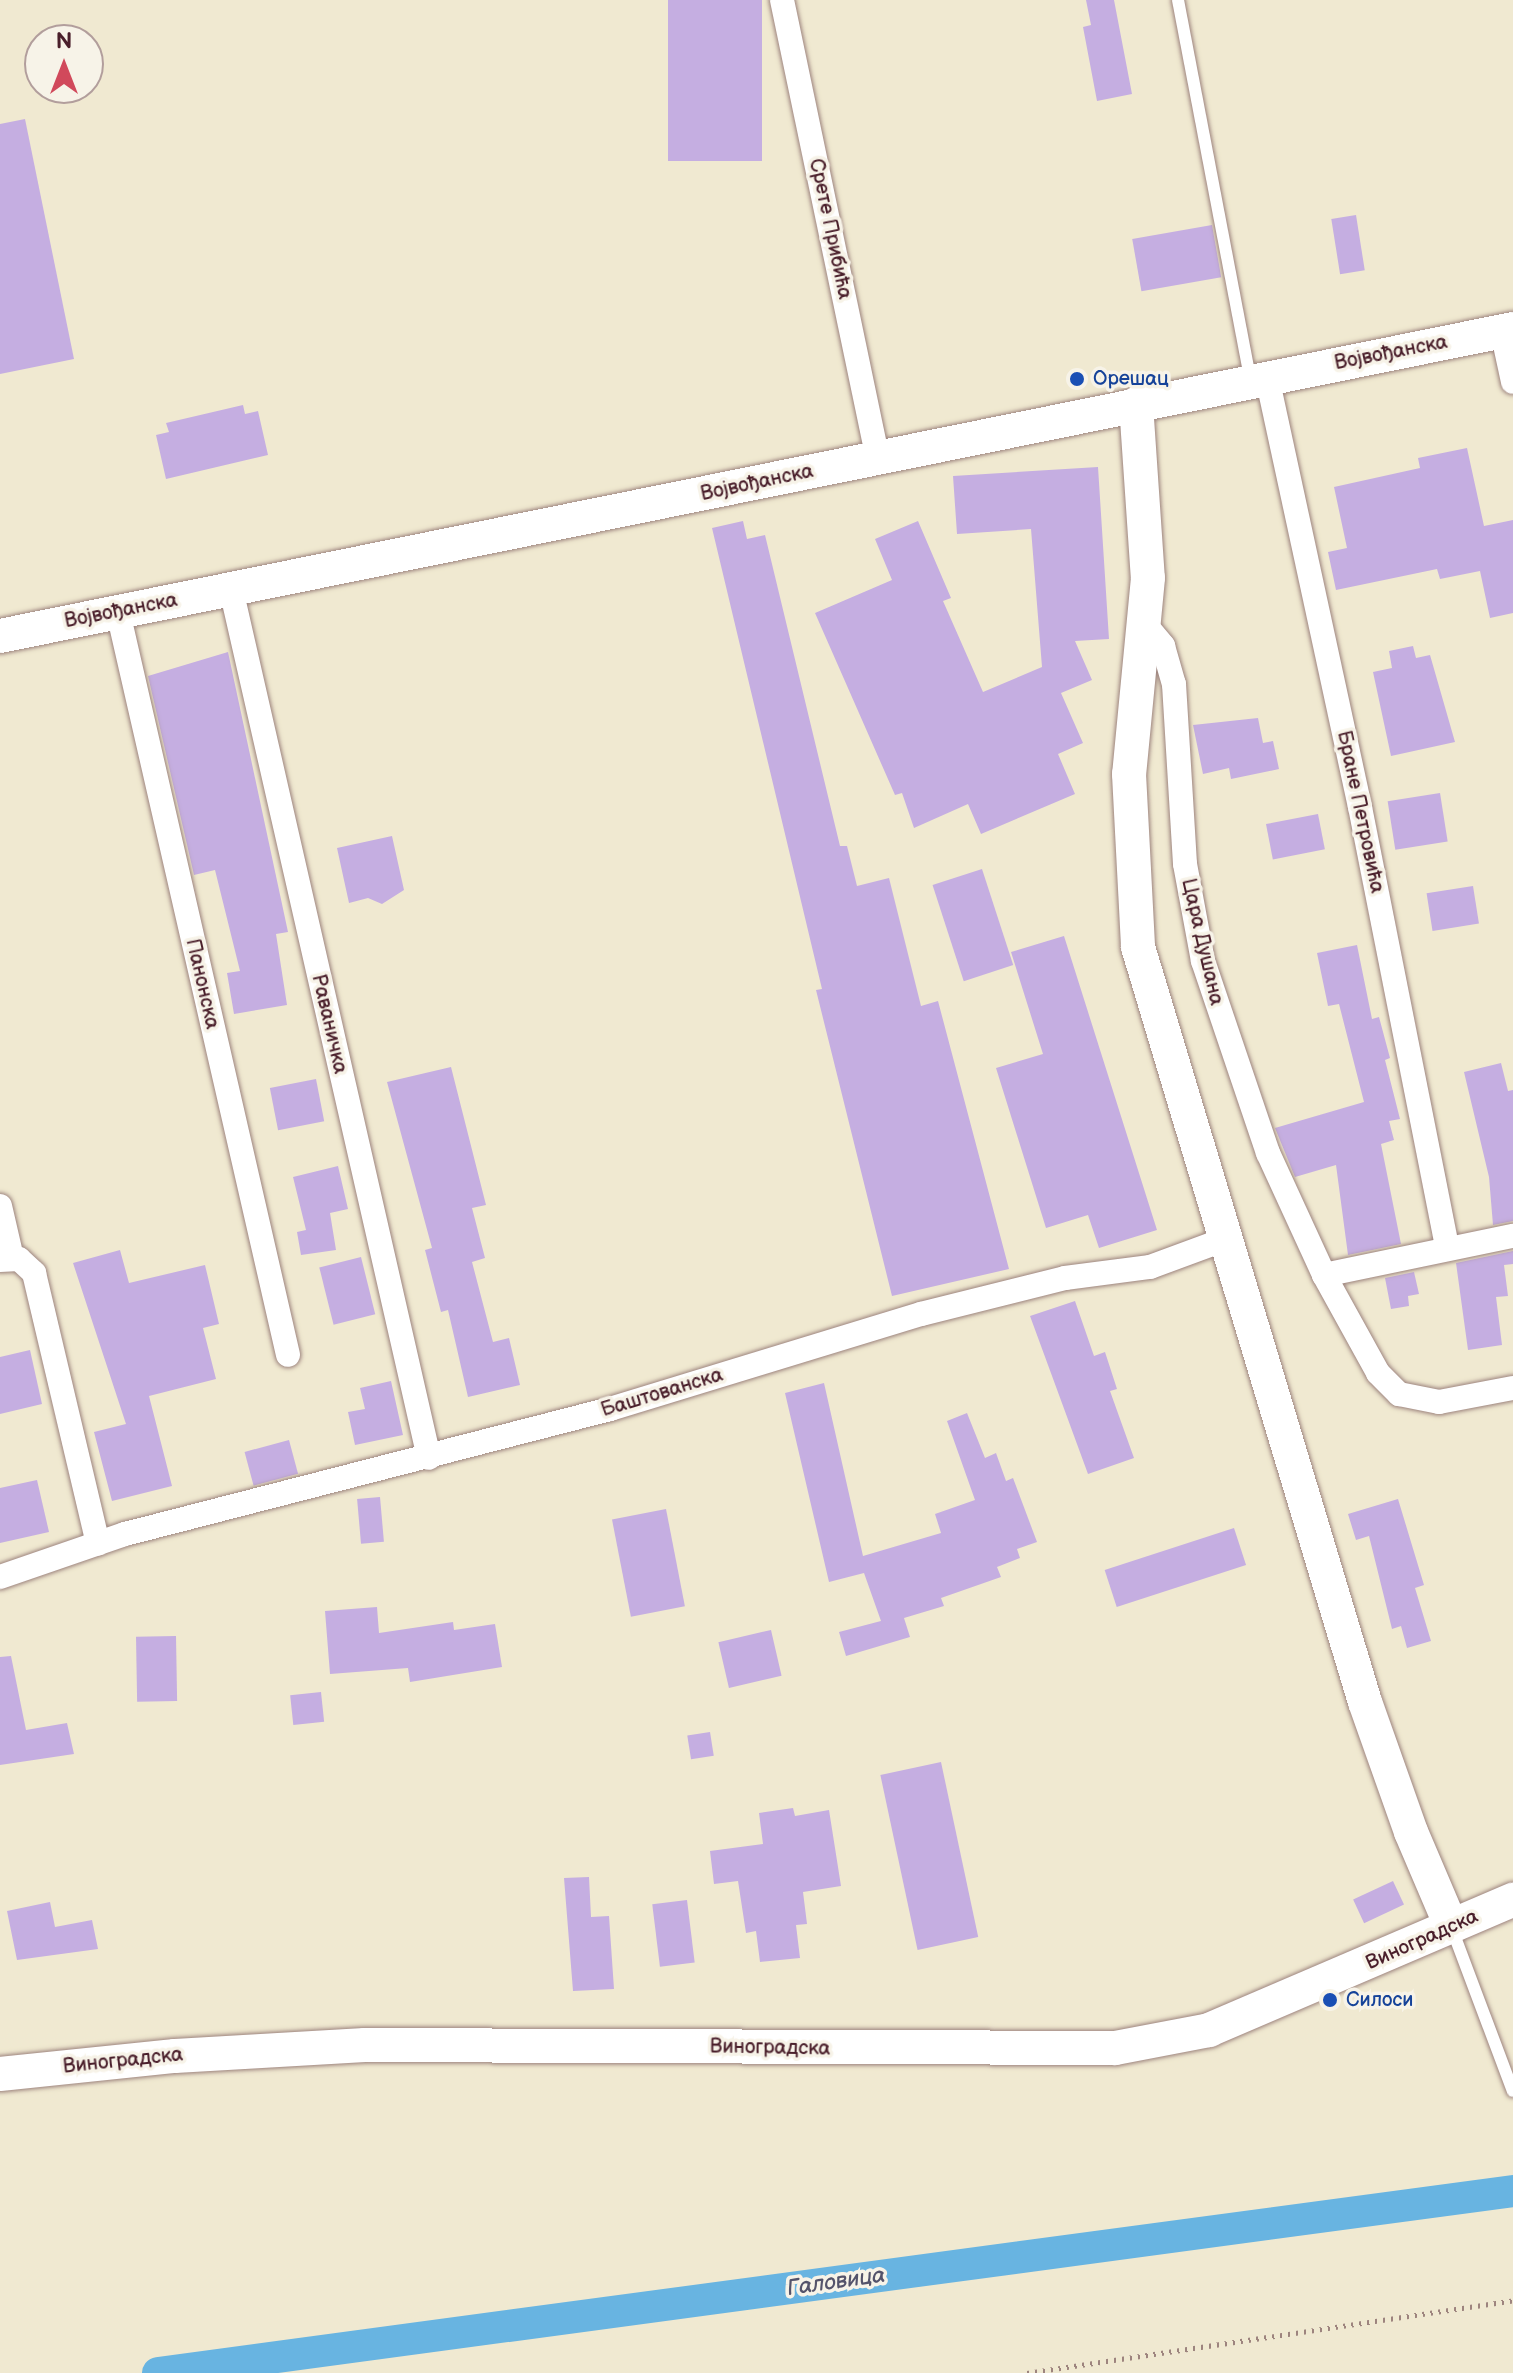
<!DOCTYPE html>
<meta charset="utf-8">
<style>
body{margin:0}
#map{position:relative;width:1513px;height:2373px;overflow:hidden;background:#f0e9d1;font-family:"Balsamiq Sans",sans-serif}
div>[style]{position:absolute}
.canal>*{height:32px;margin:-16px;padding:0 16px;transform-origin:16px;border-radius:16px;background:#68b4e1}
.building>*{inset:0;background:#c5aee1;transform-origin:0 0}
.path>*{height:5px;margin-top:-2.5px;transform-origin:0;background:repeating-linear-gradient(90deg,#9d847e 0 2px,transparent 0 8px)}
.roads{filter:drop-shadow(0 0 2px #9d847e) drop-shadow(0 0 2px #9d847e)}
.lane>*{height:12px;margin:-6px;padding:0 6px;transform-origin:6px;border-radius:6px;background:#fff}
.street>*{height:24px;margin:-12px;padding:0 12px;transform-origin:12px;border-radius:12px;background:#fff}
.secondary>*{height:34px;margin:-17px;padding:0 17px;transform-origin:17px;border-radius:17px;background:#fff}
.dots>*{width:22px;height:22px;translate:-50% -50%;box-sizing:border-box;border:4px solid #f7f3e8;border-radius:50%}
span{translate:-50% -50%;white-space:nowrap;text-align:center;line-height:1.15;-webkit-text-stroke:7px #f7f3e8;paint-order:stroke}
.street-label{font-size:20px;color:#4a1f2b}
.transit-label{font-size:20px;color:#164399}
.left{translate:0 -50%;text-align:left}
.water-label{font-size:22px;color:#54536b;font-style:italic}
.north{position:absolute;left:24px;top:24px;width:80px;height:80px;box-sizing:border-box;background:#f7f3e8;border:2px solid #b29e9c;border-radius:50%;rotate:0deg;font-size:22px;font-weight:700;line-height:32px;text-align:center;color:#4a1f2b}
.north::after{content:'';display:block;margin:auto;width:28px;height:36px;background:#d1495b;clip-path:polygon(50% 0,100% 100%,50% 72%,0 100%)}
</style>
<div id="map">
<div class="canal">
<div style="left:158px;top:2373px;width:1367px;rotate:-7.65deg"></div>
</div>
<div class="building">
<div style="left:668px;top:0;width:94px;height:161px"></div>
<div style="clip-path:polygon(1086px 0,1114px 0,1132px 94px,1097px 101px,1083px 27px,1091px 25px)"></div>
<div style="clip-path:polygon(25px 119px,74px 359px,0 374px,0 124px)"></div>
<div style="left:1356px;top:215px;width:56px;height:25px;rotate:81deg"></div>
<div style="left:1212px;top:225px;width:53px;height:81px;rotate:80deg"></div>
<div style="clip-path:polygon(243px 405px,245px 414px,258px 411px,268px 455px,166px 479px,156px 435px,169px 432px,166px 423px)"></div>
<div style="clip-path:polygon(1467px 448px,1484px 526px,1513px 520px,1513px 613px,1490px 618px,1480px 571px,1440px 579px,1437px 569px,1336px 590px,1328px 552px,1347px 548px,1334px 487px,1420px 468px,1418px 458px)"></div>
<div style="clip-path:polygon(1098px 467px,1109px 639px,1075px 641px,1092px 680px,1061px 693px,1083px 743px,1058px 754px,1075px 794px,981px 834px,968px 804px,914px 828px,902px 793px,895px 795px,815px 613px,892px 580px,875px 539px,918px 521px,951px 598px,943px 601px,983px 692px,1042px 667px,1031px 529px,957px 534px,953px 476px)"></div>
<div style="clip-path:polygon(743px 521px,747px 539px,765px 535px,840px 846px,847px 846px,857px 886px,889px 878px,921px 1006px,938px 1001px,1009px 1269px,892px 1296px,816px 990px,822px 989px,712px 528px)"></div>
<div style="clip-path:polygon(1413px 646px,1416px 658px,1430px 655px,1455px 742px,1391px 756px,1373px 672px,1392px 668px,1389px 651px)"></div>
<div style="clip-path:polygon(228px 652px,288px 932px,276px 934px,287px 1005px,234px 1014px,227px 973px,240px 971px,215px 870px,194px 875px,148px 676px)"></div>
<div style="clip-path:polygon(1258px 718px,1263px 743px,1273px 741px,1279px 769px,1231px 779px,1229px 768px,1203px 774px,1193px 725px)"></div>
<div style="left:1440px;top:793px;width:49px;height:53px;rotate:81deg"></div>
<div style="left:1318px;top:814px;width:36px;height:53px;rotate:79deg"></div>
<div style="clip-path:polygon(392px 836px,404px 890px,382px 904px,368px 898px,349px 903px,337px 848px)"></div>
<div style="left:982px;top:869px;width:101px;height:52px;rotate:72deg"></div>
<div style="left:1473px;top:886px;width:38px;height:47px;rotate:81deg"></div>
<div style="clip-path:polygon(1064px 936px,1157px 1230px,1099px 1248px,1088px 1215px,1046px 1228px,996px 1068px,1043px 1054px,1011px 952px)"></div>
<div style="clip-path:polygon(1357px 945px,1372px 1019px,1379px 1017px,1390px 1058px,1385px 1060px,1400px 1119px,1389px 1121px,1394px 1140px,1381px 1144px,1401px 1244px,1348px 1255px,1336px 1165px,1295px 1177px,1275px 1128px,1364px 1102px,1339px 1004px,1328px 1006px,1317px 953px)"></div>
<div style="clip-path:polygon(1501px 1063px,1508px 1091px,1513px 1090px,1513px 1221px,1493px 1225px,1489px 1177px,1464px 1072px)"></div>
<div style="clip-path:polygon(451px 1067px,486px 1205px,472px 1208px,485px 1258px,472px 1262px,493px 1342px,509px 1338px,520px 1385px,468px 1397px,448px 1310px,441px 1312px,425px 1250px,432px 1248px,387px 1082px)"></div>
<div style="left:316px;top:1079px;width:43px;height:47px;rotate:79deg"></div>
<div style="clip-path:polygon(338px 1166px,348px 1209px,330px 1213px,336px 1250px,301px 1255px,297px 1232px,306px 1230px,293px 1177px)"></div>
<div style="clip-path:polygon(120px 1250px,129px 1283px,205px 1265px,219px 1324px,203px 1328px,216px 1379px,149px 1396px,172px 1486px,112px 1501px,94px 1432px,126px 1424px,73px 1263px)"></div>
<div style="clip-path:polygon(1513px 1251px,1513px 1264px,1504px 1265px,1508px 1296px,1496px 1297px,1502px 1345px,1468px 1350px,1456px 1263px)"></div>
<div style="left:361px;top:1257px;width:59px;height:43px;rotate:76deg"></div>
<div style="clip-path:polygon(1414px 1272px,1419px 1294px,1408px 1296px,1409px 1306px,1391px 1309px,1385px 1278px)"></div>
<div style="clip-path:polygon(1075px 1301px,1094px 1356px,1105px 1352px,1117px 1389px,1110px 1391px,1134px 1458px,1088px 1474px,1030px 1316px)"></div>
<div style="clip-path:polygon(30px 1350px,42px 1404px,0 1414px,0 1357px)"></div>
<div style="clip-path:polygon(391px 1381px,403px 1435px,355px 1445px,348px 1412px,365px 1409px,360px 1388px)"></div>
<div style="clip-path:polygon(824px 1383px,863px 1556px,941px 1533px,935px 1514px,975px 1500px,947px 1421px,967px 1413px,985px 1458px,996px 1453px,1006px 1481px,1013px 1478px,1037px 1542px,1017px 1549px,1020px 1558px,997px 1567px,1001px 1577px,941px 1598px,944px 1606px,904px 1618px,910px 1637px,846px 1656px,839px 1632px,881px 1621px,864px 1573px,829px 1582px,785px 1393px)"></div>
<div style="left:289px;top:1440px;width:35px;height:46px;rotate:75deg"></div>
<div style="clip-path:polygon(37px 1480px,49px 1532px,0 1543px,0 1488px)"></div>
<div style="left:380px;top:1497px;width:45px;height:23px;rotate:85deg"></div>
<div style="clip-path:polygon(1398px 1499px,1424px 1585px,1415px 1588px,1431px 1641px,1407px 1648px,1401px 1626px,1392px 1629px,1369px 1536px,1356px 1540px,1348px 1514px)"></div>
<div style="left:666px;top:1509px;width:99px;height:55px;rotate:79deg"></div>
<div style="left:1234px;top:1528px;width:39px;height:136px;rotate:72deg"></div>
<div style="clip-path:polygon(377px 1607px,379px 1633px,453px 1622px,454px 1630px,495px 1624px,502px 1667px,410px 1682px,408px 1668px,330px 1674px,325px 1611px)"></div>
<div style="left:771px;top:1630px;width:47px;height:54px;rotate:77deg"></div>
<div style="left:176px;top:1636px;width:65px;height:40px;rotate:89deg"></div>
<div style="clip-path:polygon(11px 1656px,26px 1730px,67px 1723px,74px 1754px,0 1765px,0 1657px)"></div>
<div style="left:321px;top:1692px;width:30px;height:31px;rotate:84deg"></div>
<div style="left:710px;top:1732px;width:24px;height:23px;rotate:81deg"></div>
<div style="left:941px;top:1762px;width:179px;height:62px;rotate:78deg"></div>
<div style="clip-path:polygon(793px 1808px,795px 1816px,829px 1810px,841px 1886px,803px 1892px,807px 1924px,796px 1925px,800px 1958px,760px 1962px,756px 1931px,746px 1933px,738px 1881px,714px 1884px,710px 1851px,763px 1844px,759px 1813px)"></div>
<div style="clip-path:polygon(589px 1877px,591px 1917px,609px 1916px,614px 1989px,573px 1991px,564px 1878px)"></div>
<div style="left:1393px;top:1881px;width:26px;height:44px;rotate:65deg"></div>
<div style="left:687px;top:1900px;width:63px;height:35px;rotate:83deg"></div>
<div style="clip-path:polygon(50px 1902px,55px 1927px,92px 1920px,98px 1949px,17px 1960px,7px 1911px)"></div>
</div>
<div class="path">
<div style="left:1027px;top:2373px;width:491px;rotate:-8.5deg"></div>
</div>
<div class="roads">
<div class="lane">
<div style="left:1178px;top:0;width:388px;rotate:79.2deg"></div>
<div style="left:1452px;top:1929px;width:173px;rotate:69.4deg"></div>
</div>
<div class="street">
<div style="left:782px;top:0;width:468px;rotate:78.2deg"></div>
<div style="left:1502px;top:331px;width:52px;rotate:77.8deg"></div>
<div style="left:1267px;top:377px;width:440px;rotate:77.8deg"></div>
<div style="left:1360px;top:807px;width:449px;rotate:78.8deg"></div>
<div style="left:231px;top:589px;width:891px;rotate:77.16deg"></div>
<div style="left:118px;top:612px;width:762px;rotate:77.11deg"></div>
<div style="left:1144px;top:623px;width:30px;rotate:50deg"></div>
<div style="left:1163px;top:646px;width:40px;rotate:74deg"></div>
<div style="left:1174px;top:684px;width:180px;rotate:86.5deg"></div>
<div style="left:1185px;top:864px;width:99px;rotate:79.5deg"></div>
<div style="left:1203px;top:961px;width:203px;rotate:71.3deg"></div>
<div style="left:1268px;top:1153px;width:134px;rotate:65.3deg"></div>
<div style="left:1324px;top:1275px;width:112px;rotate:61.1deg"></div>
<div style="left:1378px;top:1373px;width:30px;rotate:45deg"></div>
<div style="left:1399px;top:1394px;width:41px;rotate:11.3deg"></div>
<div style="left:1439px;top:1402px;width:75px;rotate:-10.7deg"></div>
<div style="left:0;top:1206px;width:53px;rotate:77deg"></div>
<div style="left:0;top:1260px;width:19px;rotate:-3deg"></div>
<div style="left:19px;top:1259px;width:21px;rotate:43deg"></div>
<div style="left:34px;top:1273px;width:278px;rotate:76.7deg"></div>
<div style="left:1324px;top:1275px;width:193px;rotate:-11.7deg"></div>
<div style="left:0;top:1577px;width:132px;rotate:-19deg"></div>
<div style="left:125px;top:1534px;width:501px;rotate:-14.45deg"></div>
<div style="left:610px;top:1409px;width:325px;rotate:-17deg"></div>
<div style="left:921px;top:1314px;width:148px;rotate:-14deg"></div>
<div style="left:1065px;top:1278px;width:86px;rotate:-7.4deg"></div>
<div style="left:1150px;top:1267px;width:78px;rotate:-20.3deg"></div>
</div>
<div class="secondary">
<div style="left:1136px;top:404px;width:174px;rotate:86.1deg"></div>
<div style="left:1148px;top:578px;width:197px;rotate:95.5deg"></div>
<div style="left:1129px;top:774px;width:173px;rotate:87deg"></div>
<div style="left:1138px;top:947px;width:788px;rotate:73.27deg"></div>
<div style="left:1365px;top:1702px;width:138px;rotate:70.5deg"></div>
<div style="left:1411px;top:1832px;width:102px;rotate:66.9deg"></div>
<div style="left:0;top:636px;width:1544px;rotate:-11.47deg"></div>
<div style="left:0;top:2074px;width:176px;rotate:-5.9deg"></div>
<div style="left:175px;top:2056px;width:190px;rotate:-3.3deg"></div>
<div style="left:365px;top:2045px;width:750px;rotate:0.23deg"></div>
<div style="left:1115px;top:2048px;width:96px;rotate:-10.8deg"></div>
<div style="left:1209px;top:2030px;width:331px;rotate:-23.2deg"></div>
</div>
</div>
<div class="dots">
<div style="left:1077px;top:379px;background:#1a4fb4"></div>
<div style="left:1330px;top:2000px;background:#1a4fb4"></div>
</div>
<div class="street-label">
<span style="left:830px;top:229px;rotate:78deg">Срете Прибића</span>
<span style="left:1391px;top:353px;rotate:-11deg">Војвођанска</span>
<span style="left:757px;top:483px;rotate:-12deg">Војвођанска</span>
<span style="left:121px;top:611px;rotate:-11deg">Војвођанска</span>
<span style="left:1360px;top:812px;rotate:78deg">Бране Петровића</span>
<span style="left:1202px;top:942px;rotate:77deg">Цара Душана</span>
<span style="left:202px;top:984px;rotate:77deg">Панонска</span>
<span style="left:329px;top:1024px;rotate:77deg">Раваничка</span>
<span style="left:662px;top:1393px;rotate:-17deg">Баштованска</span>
<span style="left:1422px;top:1940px;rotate:-24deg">Виноградска</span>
<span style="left:770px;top:2048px;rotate:1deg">Виноградска</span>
<span style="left:123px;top:2061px;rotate:-6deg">Виноградска</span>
</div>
<div class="transit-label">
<span class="left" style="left:1093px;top:379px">Орешац</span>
<span class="left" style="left:1346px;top:2000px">Силоси</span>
</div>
<div class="water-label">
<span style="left:836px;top:2282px;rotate:-8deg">Галовица</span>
</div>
<div class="north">N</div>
</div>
